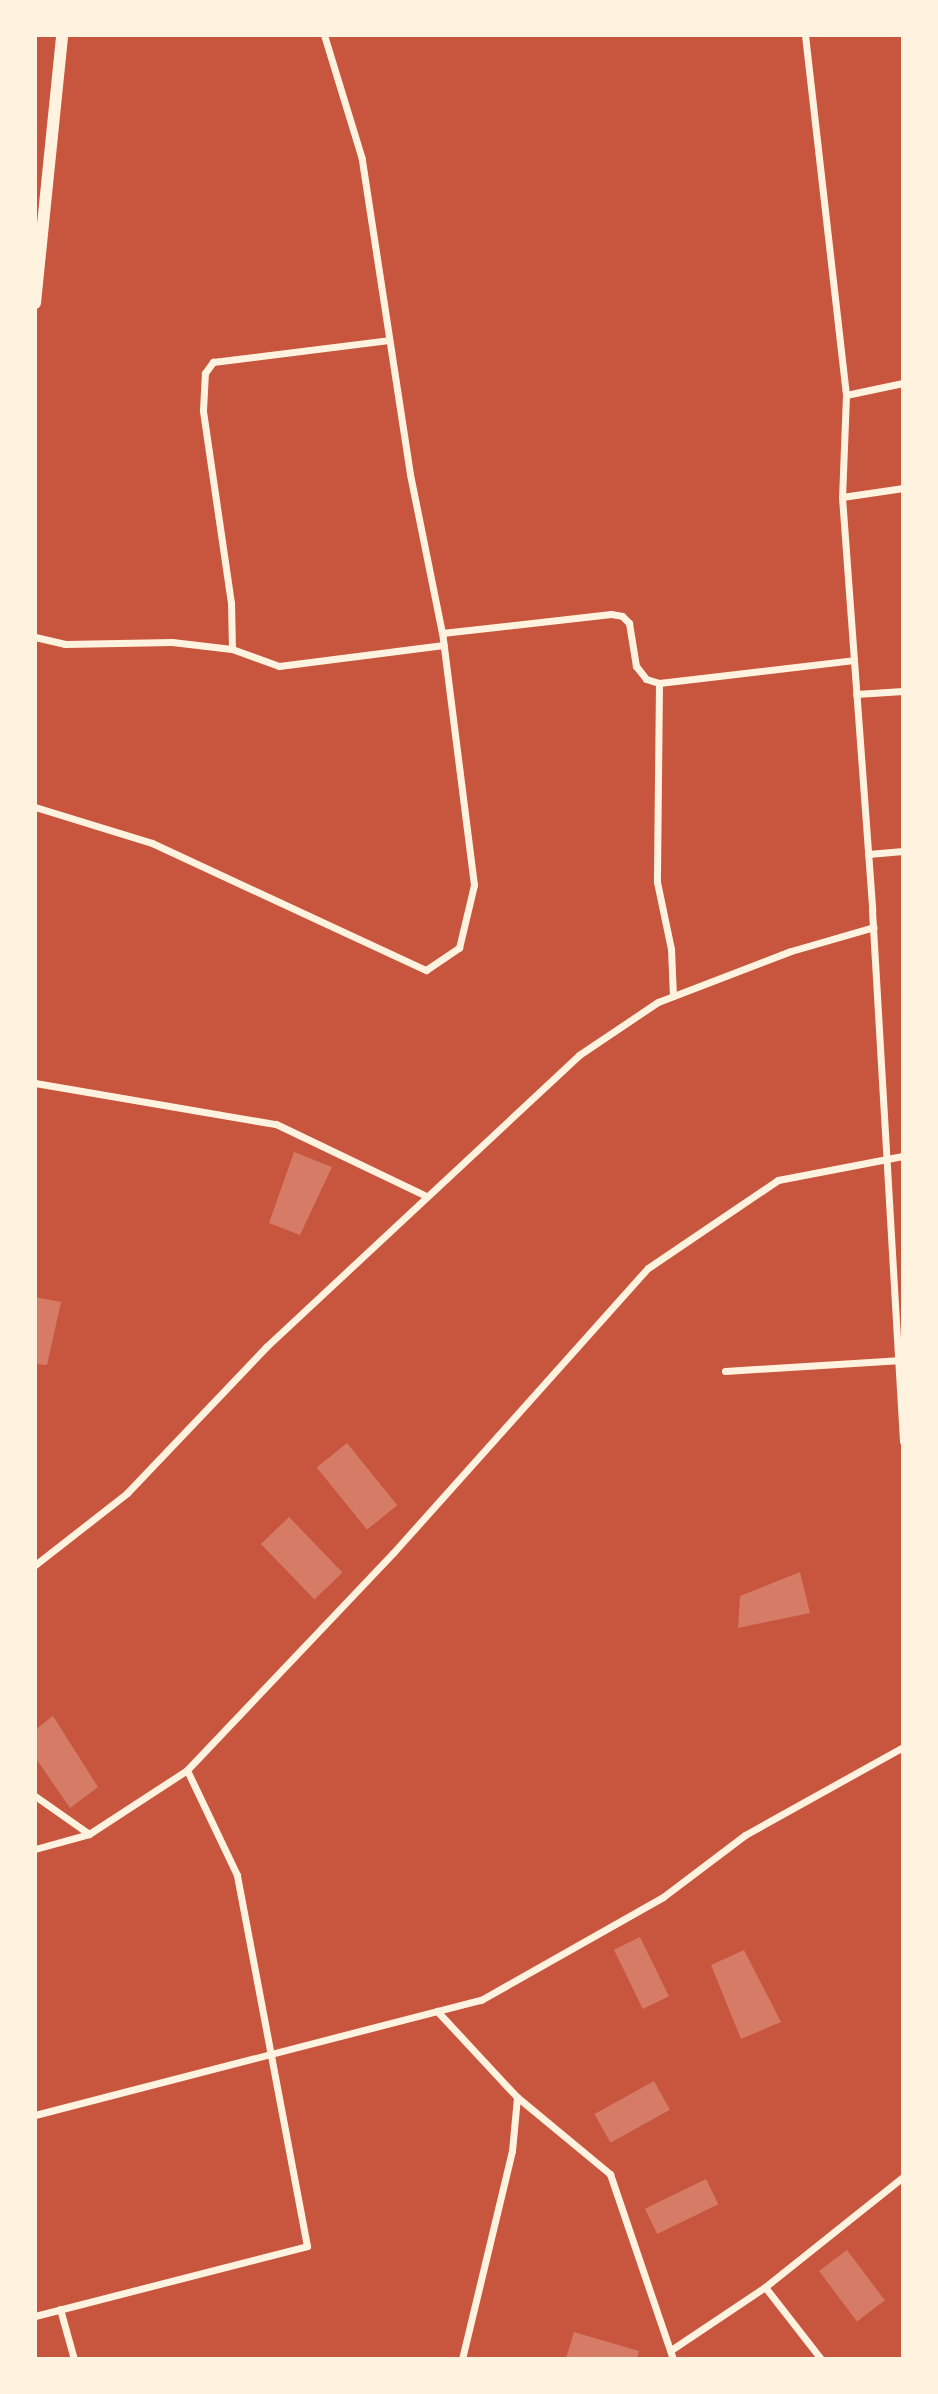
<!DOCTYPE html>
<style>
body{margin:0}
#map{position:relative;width:938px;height:2394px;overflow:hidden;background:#c8553d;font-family:"Open Sans",sans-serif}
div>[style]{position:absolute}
.building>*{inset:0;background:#d67c66;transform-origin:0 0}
.minor>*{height:7px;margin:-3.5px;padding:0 3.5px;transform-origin:3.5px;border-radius:3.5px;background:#fff3e0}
.tertiary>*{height:12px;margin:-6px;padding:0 6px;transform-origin:6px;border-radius:6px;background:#fff3e0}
span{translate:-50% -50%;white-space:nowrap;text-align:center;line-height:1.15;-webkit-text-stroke:5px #fff3e0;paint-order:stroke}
.frame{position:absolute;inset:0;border:37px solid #fff3e0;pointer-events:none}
</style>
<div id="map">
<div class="building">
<div style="clip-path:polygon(294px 1152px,332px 1167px,300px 1235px,269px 1223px)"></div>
<div style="clip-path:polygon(35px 1297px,61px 1302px,47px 1365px,35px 1364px)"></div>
<div style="left:347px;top:1443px;width:80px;height:39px;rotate:51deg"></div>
<div style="left:289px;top:1517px;width:77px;height:39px;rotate:46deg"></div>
<div style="clip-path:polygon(800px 1572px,810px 1613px,738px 1628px,740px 1596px)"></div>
<div style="clip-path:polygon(53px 1716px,98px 1787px,70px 1808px,35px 1757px,35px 1730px)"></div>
<div style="left:640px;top:1937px;width:66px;height:29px;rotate:64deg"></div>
<div style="clip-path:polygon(744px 1950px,781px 2022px,741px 2039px,711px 1965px)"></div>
<div style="left:654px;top:2081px;width:33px;height:68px;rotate:61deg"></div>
<div style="left:706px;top:2179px;width:28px;height:68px;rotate:64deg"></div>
<div style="left:847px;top:2250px;width:63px;height:35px;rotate:53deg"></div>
<div style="clip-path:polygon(574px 2332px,639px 2351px,637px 2359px,566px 2358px)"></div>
</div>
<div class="minor">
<div style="left:805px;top:35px;width:362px;rotate:83.5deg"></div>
<div style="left:846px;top:395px;width:102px;rotate:92.2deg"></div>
<div style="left:842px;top:497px;width:414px;rotate:85.8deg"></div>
<div style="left:872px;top:910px;width:532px;rotate:86.66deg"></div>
<div style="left:846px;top:395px;width:58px;rotate:-11.9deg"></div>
<div style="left:842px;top:497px;width:62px;rotate:-8.4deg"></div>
<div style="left:442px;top:633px;width:170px;rotate:-6.4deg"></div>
<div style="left:611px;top:614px;width:11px;rotate:10deg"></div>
<div style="left:622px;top:616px;width:10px;rotate:45deg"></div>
<div style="left:629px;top:623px;width:44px;rotate:80.8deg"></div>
<div style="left:636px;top:666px;width:16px;rotate:52deg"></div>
<div style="left:646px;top:679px;width:14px;rotate:17deg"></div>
<div style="left:659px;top:683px;width:196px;rotate:-6.7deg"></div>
<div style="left:35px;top:637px;width:31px;rotate:13deg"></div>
<div style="left:65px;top:644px;width:107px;rotate:-1.1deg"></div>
<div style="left:172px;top:642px;width:60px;rotate:6.7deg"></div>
<div style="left:232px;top:649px;width:50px;rotate:19.9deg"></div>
<div style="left:279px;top:666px;width:166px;rotate:-7.3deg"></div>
<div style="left:232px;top:649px;width:46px;rotate:-91.2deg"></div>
<div style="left:231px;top:603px;width:195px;rotate:-98.3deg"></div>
<div style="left:203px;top:410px;width:37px;rotate:-87deg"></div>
<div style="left:205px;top:373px;width:14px;rotate:-54deg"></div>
<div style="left:213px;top:362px;width:177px;rotate:-7.1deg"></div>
<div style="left:659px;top:683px;width:199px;rotate:90.6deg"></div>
<div style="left:657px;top:882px;width:68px;rotate:78.2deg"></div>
<div style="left:671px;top:949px;width:47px;rotate:87.6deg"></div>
<div style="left:856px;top:694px;width:47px;rotate:-3.7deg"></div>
<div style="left:35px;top:807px;width:122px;rotate:17.1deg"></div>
<div style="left:152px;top:843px;width:302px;rotate:24.9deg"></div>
<div style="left:426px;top:970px;width:40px;rotate:-34deg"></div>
<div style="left:459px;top:948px;width:65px;rotate:-76.6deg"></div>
<div style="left:474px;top:885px;width:254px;rotate:-97.2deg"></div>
<div style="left:442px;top:633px;width:162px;rotate:-101.4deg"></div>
<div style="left:410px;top:474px;width:319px;rotate:-98.7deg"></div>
<div style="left:362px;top:159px;width:130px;rotate:-107deg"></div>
<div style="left:868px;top:854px;width:35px;rotate:-5deg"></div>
<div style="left:35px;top:1083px;width:244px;rotate:9.7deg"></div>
<div style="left:276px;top:1124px;width:164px;rotate:25.6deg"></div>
<div style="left:725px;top:1371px;width:177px;rotate:-3.6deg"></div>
<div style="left:35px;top:1565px;width:117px;rotate:-38deg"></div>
<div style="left:127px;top:1493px;width:202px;rotate:-46.4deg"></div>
<div style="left:266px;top:1347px;width:428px;rotate:-43deg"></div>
<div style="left:579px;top:1055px;width:95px;rotate:-33.9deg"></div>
<div style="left:658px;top:1002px;width:142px;rotate:-21deg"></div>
<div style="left:791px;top:951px;width:86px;rotate:-16.1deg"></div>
<div style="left:35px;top:1796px;width:66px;rotate:35.1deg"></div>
<div style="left:35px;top:1849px;width:56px;rotate:-15.5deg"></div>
<div style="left:89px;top:1834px;width:117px;rotate:-33.1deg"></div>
<div style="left:187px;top:1770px;width:299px;rotate:-46.5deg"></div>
<div style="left:393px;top:1553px;width:382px;rotate:-48.2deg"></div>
<div style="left:648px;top:1268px;width:157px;rotate:-34.1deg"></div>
<div style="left:778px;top:1180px;width:127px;rotate:-10.9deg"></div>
<div style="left:437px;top:2011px;width:117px;rotate:47.1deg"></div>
<div style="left:517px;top:2097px;width:121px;rotate:39.6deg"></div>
<div style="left:610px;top:2174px;width:195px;rotate:71.2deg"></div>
<div style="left:35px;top:2115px;width:461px;rotate:-14.5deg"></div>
<div style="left:481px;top:2000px;width:209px;rotate:-29.5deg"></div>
<div style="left:663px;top:1897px;width:103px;rotate:-37.1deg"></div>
<div style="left:745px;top:1835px;width:181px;rotate:-29.1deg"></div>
<div style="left:765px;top:2287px;width:91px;rotate:52.1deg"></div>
<div style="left:60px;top:2309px;width:52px;rotate:74.4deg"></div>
<div style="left:35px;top:2316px;width:281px;rotate:-14.4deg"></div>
<div style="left:307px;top:2246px;width:378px;rotate:-100.7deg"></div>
<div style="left:237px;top:1875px;width:116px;rotate:-115.5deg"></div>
<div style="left:671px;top:2350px;width:113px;rotate:-33.8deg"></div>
<div style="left:765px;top:2287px;width:176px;rotate:-38.6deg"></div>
<div style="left:462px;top:2359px;width:214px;rotate:-76.5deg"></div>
<div style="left:512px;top:2151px;width:54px;rotate:-84.7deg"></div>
</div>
<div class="tertiary">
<div style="left:35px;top:303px;width:269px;rotate:-84.2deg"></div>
</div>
<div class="frame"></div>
</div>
